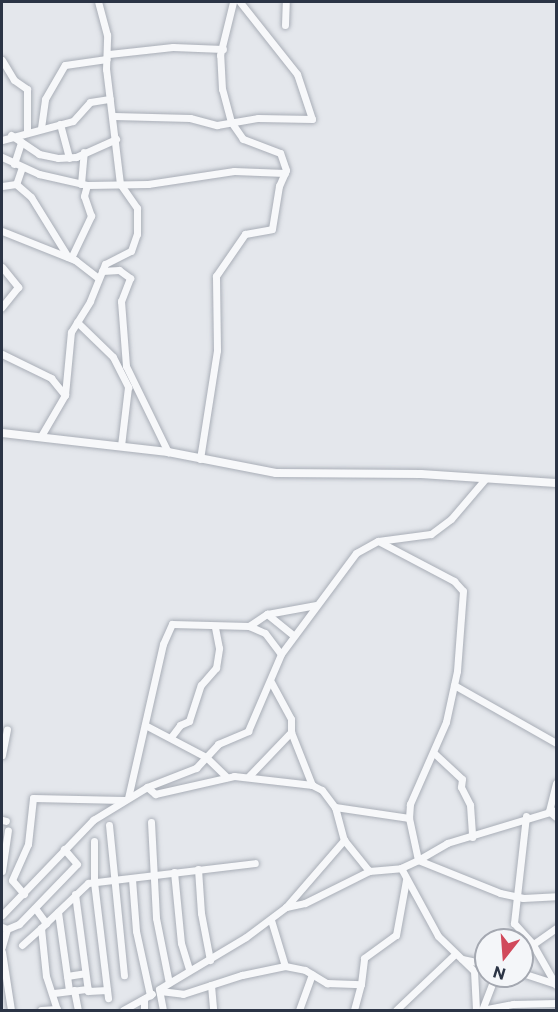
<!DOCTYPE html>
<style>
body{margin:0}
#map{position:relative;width:558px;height:1012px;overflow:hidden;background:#e4e7ec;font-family:Commissioner,sans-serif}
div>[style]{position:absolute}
.roads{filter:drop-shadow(0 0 2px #a9aeb7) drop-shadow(0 0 2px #a9aeb7)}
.minor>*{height:7px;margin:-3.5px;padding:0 3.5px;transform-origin:3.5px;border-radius:3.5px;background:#f7f8fa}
.tertiary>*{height:8px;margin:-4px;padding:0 4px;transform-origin:4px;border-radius:4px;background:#f7f8fa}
span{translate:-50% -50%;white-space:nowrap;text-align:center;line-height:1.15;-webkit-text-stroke:4.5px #f4f6f9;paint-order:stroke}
.frame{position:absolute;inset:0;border:3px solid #2b3445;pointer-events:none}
.north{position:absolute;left:474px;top:928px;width:60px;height:60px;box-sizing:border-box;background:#f4f6f9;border:2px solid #a4a8b1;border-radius:50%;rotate:197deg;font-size:16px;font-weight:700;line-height:24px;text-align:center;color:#2b3445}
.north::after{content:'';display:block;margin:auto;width:21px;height:27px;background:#d1495b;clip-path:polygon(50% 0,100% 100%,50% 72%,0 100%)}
</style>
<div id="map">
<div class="roads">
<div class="minor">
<div style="left:285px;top:25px;width:23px;rotate:-88deg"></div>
<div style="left:109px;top:54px;width:64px;rotate:-6.2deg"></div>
<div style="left:173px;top:47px;width:50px;rotate:2.3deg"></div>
<div style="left:2px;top:60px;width:23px;rotate:59deg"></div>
<div style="left:14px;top:80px;width:16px;rotate:35deg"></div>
<div style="left:27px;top:89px;width:43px;rotate:90deg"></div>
<div style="left:114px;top:116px;width:76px;rotate:1.5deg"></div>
<div style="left:190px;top:118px;width:28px;rotate:15deg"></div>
<div style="left:217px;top:125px;width:42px;rotate:-9.7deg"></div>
<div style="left:258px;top:118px;width:54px;rotate:1.1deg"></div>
<div style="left:312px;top:119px;width:47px;rotate:-108.4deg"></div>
<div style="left:297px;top:74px;width:92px;rotate:-128.4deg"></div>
<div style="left:60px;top:124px;width:35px;rotate:75deg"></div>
<div style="left:41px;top:128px;width:29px;rotate:-82deg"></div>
<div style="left:45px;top:99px;width:39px;rotate:-60deg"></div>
<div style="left:65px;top:65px;width:42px;rotate:-8.1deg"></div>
<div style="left:11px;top:135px;width:34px;rotate:34deg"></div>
<div style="left:39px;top:154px;width:19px;rotate:12deg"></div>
<div style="left:58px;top:158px;width:18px;rotate:-3deg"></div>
<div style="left:76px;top:157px;width:44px;rotate:-24.2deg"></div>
<div style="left:2px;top:140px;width:73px;rotate:-15deg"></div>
<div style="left:73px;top:121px;width:25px;rotate:-48deg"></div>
<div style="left:90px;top:102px;width:20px;rotate:-9deg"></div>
<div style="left:2px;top:157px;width:41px;rotate:24.7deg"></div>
<div style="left:39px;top:174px;width:49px;rotate:12.9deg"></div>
<div style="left:87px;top:185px;width:61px;rotate:-0.9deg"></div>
<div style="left:148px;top:184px;width:87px;rotate:-8.6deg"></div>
<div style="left:234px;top:171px;width:51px;rotate:2.2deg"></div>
<div style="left:14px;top:164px;width:23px;rotate:-72deg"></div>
<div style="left:22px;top:167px;width:18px;rotate:109deg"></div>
<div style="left:16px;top:184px;width:20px;rotate:41deg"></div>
<div style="left:31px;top:197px;width:70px;rotate:58.3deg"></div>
<div style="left:81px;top:184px;width:32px;rotate:-85deg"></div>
<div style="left:2px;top:186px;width:14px;rotate:-8deg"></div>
<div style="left:2px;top:231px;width:79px;rotate:21.7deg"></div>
<div style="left:75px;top:260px;width:29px;rotate:38deg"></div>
<div style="left:71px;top:258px;width:47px;rotate:-64.5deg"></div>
<div style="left:91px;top:216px;width:21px;rotate:-109deg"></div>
<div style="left:84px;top:196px;width:11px;rotate:-75deg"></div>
<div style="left:2px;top:267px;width:26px;rotate:51deg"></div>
<div style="left:18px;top:287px;width:26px;rotate:129deg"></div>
<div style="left:102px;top:271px;width:17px;rotate:-3deg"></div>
<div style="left:119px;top:270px;width:14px;rotate:36deg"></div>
<div style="left:130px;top:278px;width:25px;rotate:111deg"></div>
<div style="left:121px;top:301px;width:65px;rotate:85.6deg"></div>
<div style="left:126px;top:366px;width:96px;rotate:64deg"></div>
<div style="left:77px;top:322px;width:50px;rotate:44.2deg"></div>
<div style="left:113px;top:357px;width:34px;rotate:63deg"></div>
<div style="left:128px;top:387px;width:59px;rotate:96.8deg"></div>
<div style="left:2px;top:354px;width:55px;rotate:26.1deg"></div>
<div style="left:51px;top:378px;width:22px;rotate:51deg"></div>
<div style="left:41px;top:436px;width:48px;rotate:-59.7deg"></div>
<div style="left:65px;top:395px;width:63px;rotate:-84.6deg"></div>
<div style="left:71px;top:332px;width:36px;rotate:-58deg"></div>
<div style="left:90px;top:301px;width:40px;rotate:-68deg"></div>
<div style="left:105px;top:264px;width:29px;rotate:-27deg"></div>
<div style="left:131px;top:251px;width:18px;rotate:-71deg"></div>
<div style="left:137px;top:234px;width:26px;rotate:-90deg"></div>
<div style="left:137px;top:208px;width:29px;rotate:-125deg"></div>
<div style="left:120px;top:184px;width:116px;rotate:-96.9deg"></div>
<div style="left:106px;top:69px;width:34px;rotate:-88deg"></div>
<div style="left:107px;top:35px;width:34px;rotate:-105deg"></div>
<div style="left:200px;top:459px;width:110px;rotate:-81.1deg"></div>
<div style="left:217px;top:350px;width:74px;rotate:-90.8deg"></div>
<div style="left:216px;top:276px;width:51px;rotate:-55.4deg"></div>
<div style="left:245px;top:234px;width:27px;rotate:-10deg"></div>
<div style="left:272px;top:229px;width:44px;rotate:-80.8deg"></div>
<div style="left:279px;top:186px;width:17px;rotate:-66deg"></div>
<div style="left:286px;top:170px;width:18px;rotate:-109deg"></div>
<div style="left:280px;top:153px;width:40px;rotate:-159deg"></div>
<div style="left:243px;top:139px;width:21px;rotate:-125deg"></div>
<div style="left:231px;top:122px;width:34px;rotate:-105deg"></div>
<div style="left:222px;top:89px;width:34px;rotate:-93deg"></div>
<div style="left:220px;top:55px;width:55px;rotate:-76.2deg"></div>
<div style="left:380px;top:542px;width:84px;rotate:27.8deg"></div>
<div style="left:454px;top:581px;width:13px;rotate:48deg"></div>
<div style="left:463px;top:591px;width:80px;rotate:94.3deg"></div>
<div style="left:457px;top:671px;width:52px;rotate:102.2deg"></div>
<div style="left:446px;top:722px;width:90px;rotate:113.7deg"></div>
<div style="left:410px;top:804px;width:14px;rotate:94deg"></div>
<div style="left:409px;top:818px;width:43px;rotate:77.9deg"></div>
<div style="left:418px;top:860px;width:34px;rotate:-30deg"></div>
<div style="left:447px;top:843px;width:114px;rotate:-16.8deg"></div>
<div style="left:267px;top:614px;width:33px;rotate:39deg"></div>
<div style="left:249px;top:626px;width:22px;rotate:-34deg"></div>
<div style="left:267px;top:614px;width:50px;rotate:-10.4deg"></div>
<div style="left:271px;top:682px;width:42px;rotate:61.6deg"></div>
<div style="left:291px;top:719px;width:13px;rotate:90deg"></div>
<div style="left:291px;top:732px;width:57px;rotate:68.4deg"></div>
<div style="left:312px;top:785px;width:11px;rotate:27deg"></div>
<div style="left:322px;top:790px;width:21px;rotate:53deg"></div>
<div style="left:335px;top:807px;width:34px;rotate:75deg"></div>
<div style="left:344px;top:840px;width:40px;rotate:51deg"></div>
<div style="left:454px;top:685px;width:117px;rotate:29.6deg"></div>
<div style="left:145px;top:725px;width:69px;rotate:27.7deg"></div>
<div style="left:206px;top:757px;width:29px;rotate:44deg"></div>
<div style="left:171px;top:737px;width:15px;rotate:-53deg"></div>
<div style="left:180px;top:725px;width:10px;rotate:-24deg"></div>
<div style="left:189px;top:721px;width:38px;rotate:-72deg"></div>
<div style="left:201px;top:685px;width:23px;rotate:-49deg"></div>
<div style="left:216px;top:668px;width:20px;rotate:-81deg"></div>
<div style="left:219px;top:648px;width:21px;rotate:-101deg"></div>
<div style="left:434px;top:753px;width:38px;rotate:43deg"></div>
<div style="left:462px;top:779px;width:8px;rotate:97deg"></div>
<div style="left:461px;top:787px;width:20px;rotate:63deg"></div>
<div style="left:470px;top:805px;width:32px;rotate:86deg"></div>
<div style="left:2px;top:755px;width:26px;rotate:-79deg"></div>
<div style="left:249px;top:776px;width:61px;rotate:-46.3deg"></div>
<div style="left:556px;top:783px;width:29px;rotate:104deg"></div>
<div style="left:549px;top:811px;width:9px;rotate:41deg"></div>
<div style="left:147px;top:787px;width:11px;rotate:41deg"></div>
<div style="left:155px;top:794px;width:81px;rotate:-12.8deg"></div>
<div style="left:234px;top:776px;width:79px;rotate:6.6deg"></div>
<div style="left:128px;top:798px;width:158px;rotate:-77.2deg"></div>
<div style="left:163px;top:644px;width:22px;rotate:-66deg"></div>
<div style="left:172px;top:624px;width:77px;rotate:1.5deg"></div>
<div style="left:249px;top:626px;width:17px;rotate:24deg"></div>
<div style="left:265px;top:633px;width:26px;rotate:53deg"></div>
<div style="left:335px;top:807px;width:75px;rotate:8.5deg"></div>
<div style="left:526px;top:816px;width:108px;rotate:96.4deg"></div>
<div style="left:514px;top:923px;width:27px;rotate:48deg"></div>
<div style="left:532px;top:943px;width:48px;rotate:60.3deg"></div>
<div style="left:2px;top:820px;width:4px;rotate:14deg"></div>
<div style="left:151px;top:822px;width:96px;rotate:87deg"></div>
<div style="left:156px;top:918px;width:66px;rotate:78.7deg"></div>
<div style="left:109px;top:825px;width:151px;rotate:84.3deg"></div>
<div style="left:94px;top:841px;width:41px;rotate:90deg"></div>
<div style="left:94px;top:882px;width:117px;rotate:83.1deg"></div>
<div style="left:401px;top:868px;width:77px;rotate:61.4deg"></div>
<div style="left:438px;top:936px;width:50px;rotate:44.2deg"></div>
<div style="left:474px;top:971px;width:39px;rotate:87deg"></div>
<div style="left:198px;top:869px;width:44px;rotate:86.1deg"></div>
<div style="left:201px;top:913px;width:48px;rotate:79.2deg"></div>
<div style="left:2px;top:871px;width:41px;rotate:-81.7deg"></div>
<div style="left:174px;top:872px;width:71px;rotate:84.4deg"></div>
<div style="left:181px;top:943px;width:28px;rotate:73deg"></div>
<div style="left:132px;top:879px;width:52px;rotate:85.6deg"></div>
<div style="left:136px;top:931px;width:66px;rotate:77.7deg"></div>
<div style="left:24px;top:894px;width:18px;rotate:-131deg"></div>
<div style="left:12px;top:880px;width:39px;rotate:-66deg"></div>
<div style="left:28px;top:844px;width:46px;rotate:-83.8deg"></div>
<div style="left:33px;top:798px;width:91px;rotate:1.3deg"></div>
<div style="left:75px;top:894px;width:98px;rotate:82.4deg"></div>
<div style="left:88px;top:991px;width:19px;rotate:-3deg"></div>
<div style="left:286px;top:907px;width:89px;rotate:-49.1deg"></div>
<div style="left:35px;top:908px;width:19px;rotate:54deg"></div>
<div style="left:46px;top:923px;width:7px;rotate:135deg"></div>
<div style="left:41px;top:928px;width:48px;rotate:84.1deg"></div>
<div style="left:46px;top:976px;width:36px;rotate:72deg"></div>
<div style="left:58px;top:912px;width:79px;rotate:82deg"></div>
<div style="left:2px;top:915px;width:132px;rotate:-46.2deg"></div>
<div style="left:93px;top:820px;width:63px;rotate:-31.4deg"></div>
<div style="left:147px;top:787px;width:53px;rotate:-21.2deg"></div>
<div style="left:196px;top:768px;width:33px;rotate:-47deg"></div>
<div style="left:218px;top:744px;width:33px;rotate:-23deg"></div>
<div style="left:248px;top:731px;width:84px;rotate:-66.8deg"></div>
<div style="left:281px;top:654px;width:126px;rotate:-53.4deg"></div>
<div style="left:356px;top:553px;width:25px;rotate:-29deg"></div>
<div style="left:378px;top:541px;width:53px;rotate:-7.5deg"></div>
<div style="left:431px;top:534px;width:25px;rotate:-37deg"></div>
<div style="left:451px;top:519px;width:52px;rotate:-49.6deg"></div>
<div style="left:271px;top:920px;width:48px;rotate:73.1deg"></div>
<div style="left:46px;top:923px;width:58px;rotate:-43.6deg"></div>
<div style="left:88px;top:883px;width:168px;rotate:-6.8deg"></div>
<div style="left:2px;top:927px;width:5px;rotate:22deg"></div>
<div style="left:7px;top:929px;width:19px;rotate:106deg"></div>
<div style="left:7px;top:929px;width:13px;rotate:-23deg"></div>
<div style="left:19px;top:924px;width:83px;rotate:-46deg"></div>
<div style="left:77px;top:864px;width:20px;rotate:-131deg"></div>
<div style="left:22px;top:945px;width:25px;rotate:-42deg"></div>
<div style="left:2px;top:952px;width:59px;rotate:81.2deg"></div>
<div style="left:522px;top:952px;width:42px;rotate:-35.2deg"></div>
<div style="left:462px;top:959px;width:25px;rotate:12deg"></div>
<div style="left:522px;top:973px;width:36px;rotate:18deg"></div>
<div style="left:67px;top:976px;width:18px;rotate:-9deg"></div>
<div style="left:211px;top:985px;width:25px;rotate:85deg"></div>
<div style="left:74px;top:990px;width:20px;rotate:79deg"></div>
<div style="left:160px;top:991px;width:23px;rotate:7deg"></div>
<div style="left:183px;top:994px;width:62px;rotate:-17.9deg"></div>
<div style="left:242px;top:975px;width:44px;rotate:-11.8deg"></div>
<div style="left:285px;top:966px;width:20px;rotate:11deg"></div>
<div style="left:305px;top:970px;width:26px;rotate:31deg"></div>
<div style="left:327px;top:983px;width:34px;rotate:2deg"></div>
<div style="left:361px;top:984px;width:26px;rotate:-83deg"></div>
<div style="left:364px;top:958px;width:39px;rotate:-36deg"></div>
<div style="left:396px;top:935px;width:56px;rotate:-79.7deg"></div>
<div style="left:54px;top:993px;width:34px;rotate:-7deg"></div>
<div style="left:41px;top:1010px;width:16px;rotate:-4deg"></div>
<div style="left:123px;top:1010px;width:33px;rotate:-29deg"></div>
<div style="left:144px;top:1010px;width:11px;rotate:-90deg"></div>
<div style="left:163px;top:1010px;width:21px;rotate:-101deg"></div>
<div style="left:159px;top:989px;width:101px;rotate:-30.9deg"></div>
<div style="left:246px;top:937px;width:50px;rotate:-36.9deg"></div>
<div style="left:286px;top:907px;width:19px;rotate:-12deg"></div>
<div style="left:305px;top:903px;width:72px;rotate:-26.6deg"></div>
<div style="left:369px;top:871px;width:32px;rotate:-5deg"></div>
<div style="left:401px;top:868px;width:19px;rotate:-25deg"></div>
<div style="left:418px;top:860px;width:88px;rotate:21.9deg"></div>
<div style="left:500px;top:893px;width:24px;rotate:12deg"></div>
<div style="left:523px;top:898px;width:33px;rotate:-3deg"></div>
<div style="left:299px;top:1010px;width:38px;rotate:-70deg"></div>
<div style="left:354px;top:1010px;width:27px;rotate:-75deg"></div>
<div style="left:396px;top:1010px;width:81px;rotate:-43.5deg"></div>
<div style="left:482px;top:1010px;width:32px;rotate:-11deg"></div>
<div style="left:513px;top:1004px;width:43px;rotate:-1.3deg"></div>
<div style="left:482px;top:1010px;width:36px;rotate:-69deg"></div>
</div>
<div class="tertiary">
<div style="left:2px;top:433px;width:167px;rotate:6.5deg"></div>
<div style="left:168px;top:452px;width:110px;rotate:11deg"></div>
<div style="left:276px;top:473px;width:145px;rotate:0.4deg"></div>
<div style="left:421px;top:474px;width:135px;rotate:3.8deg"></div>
</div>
</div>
<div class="frame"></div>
<div class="north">N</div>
</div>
